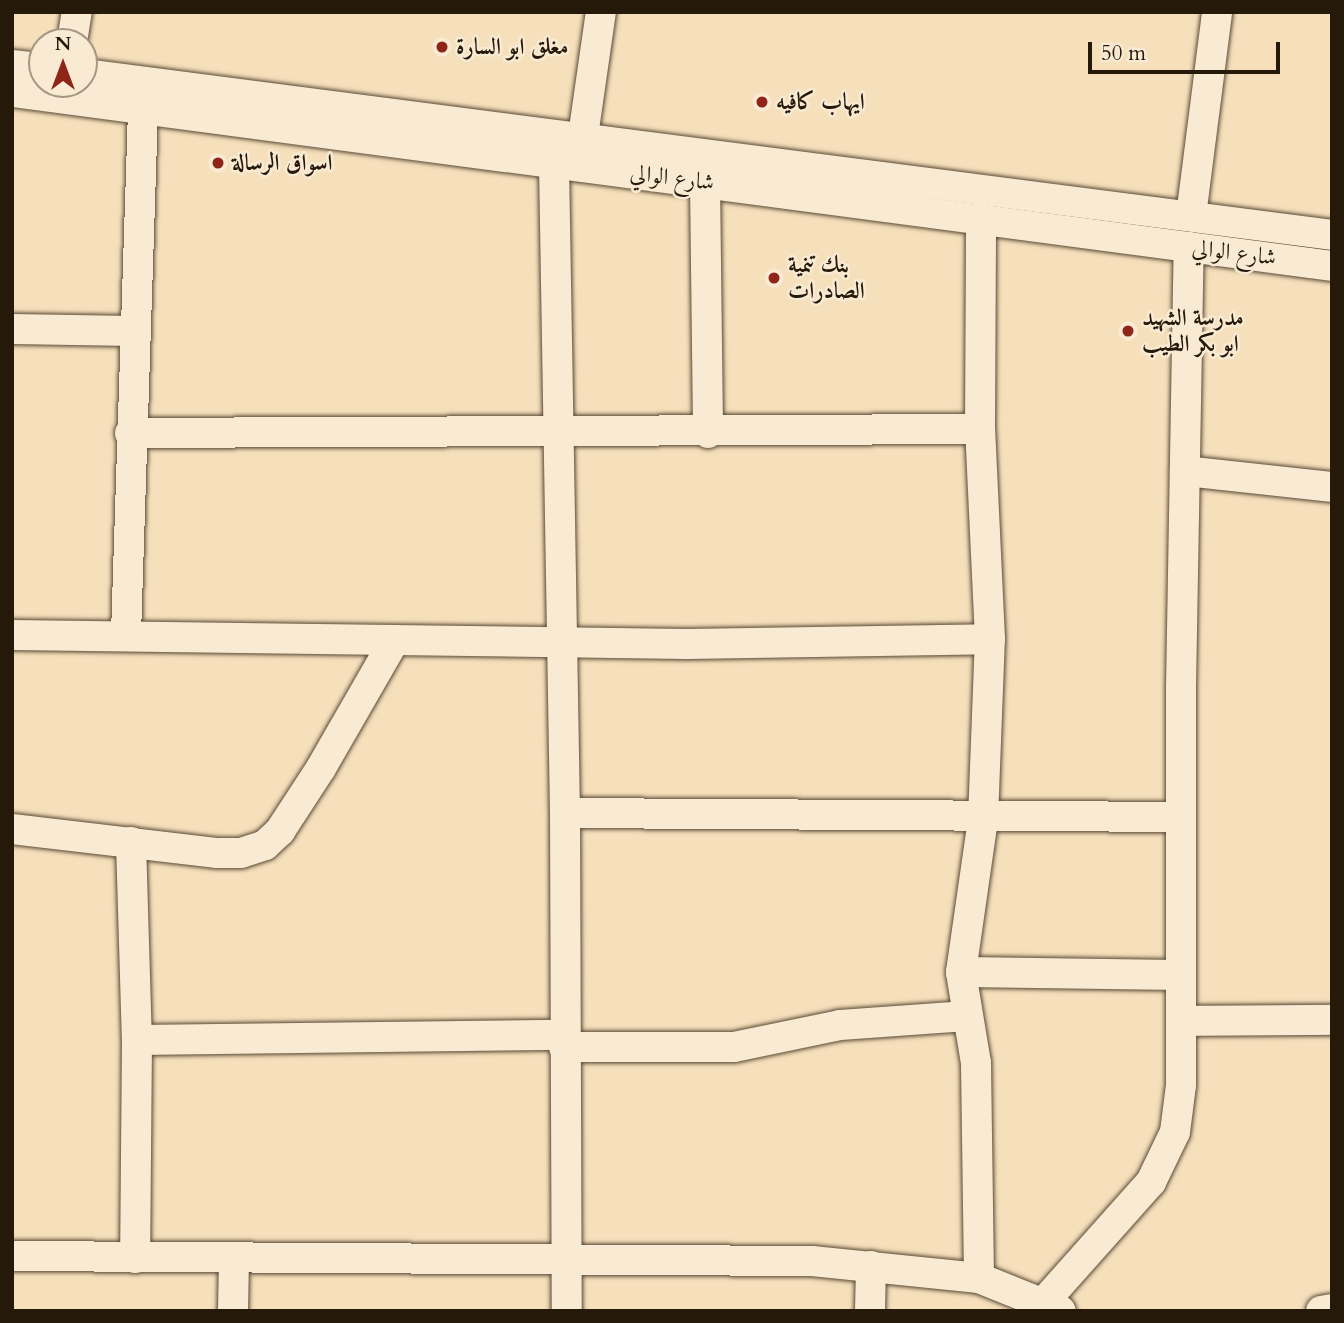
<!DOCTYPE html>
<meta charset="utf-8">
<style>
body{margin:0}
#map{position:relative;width:1344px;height:1323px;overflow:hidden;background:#f6dfbb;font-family:Cardo,Amiri,serif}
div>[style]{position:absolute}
.roads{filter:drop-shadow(0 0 2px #594a36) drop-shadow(0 0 2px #594a36)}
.minor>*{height:30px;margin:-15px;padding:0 15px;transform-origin:15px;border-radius:15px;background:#f9ead3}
.dots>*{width:19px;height:19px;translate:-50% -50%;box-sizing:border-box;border:4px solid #f9ead3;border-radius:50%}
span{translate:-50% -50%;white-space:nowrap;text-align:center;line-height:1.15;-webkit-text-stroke:5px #f9ead3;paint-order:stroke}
.poi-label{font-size:23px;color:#251909;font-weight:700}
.left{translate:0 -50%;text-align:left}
.street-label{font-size:23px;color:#251909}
.frame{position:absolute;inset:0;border:14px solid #251909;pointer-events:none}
.north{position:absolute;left:28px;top:28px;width:70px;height:70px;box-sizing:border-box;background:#f9ead3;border:2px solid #a49682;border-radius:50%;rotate:0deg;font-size:19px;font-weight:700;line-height:28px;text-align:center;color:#251909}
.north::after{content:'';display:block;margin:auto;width:24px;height:32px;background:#8f2418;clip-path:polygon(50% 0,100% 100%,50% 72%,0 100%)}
.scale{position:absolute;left:1088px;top:42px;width:192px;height:32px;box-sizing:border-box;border:4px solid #251909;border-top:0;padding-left:9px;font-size:21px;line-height:24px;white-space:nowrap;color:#251909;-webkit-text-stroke:5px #f9ead3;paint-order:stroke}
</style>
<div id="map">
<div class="roads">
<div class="minor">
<div style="left:72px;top:42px;width:30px;rotate:-81deg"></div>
<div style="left:12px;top:65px;width:30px;rotate:6deg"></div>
<div style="left:84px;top:74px;width:1258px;rotate:7.35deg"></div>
<div style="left:12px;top:92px;width:1331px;rotate:7.51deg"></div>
<div style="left:580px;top:157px;width:147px;rotate:-81.8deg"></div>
<div style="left:554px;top:164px;width:649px;rotate:89.03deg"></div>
<div style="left:565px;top:813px;width:498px;rotate:89.8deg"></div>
<div style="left:705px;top:182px;width:251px;rotate:89.3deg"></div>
<div style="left:1191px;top:216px;width:206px;rotate:-82.7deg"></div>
<div style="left:12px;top:329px;width:122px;rotate:0.9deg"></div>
<div style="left:130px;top:433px;width:850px;rotate:-0.27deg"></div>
<div style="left:1185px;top:471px;width:148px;rotate:6.2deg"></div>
<div style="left:126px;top:634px;width:523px;rotate:-88.14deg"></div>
<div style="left:12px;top:635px;width:675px;rotate:0.76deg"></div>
<div style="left:687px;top:644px;width:303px;rotate:-0.9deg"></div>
<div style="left:565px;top:813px;width:616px;rotate:0.37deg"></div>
<div style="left:12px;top:829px;width:205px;rotate:6.7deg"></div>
<div style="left:216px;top:853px;width:25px"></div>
<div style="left:241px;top:853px;width:25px;rotate:-18deg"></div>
<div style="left:265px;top:845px;width:21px;rotate:-43deg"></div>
<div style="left:280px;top:831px;width:75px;rotate:-56.9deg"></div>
<div style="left:321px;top:768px;width:144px;rotate:-60.1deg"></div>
<div style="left:131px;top:842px;width:198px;rotate:88.3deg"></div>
<div style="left:137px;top:1040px;width:218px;rotate:90.5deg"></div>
<div style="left:961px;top:972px;width:220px;rotate:0.8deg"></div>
<div style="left:1181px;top:1021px;width:151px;rotate:-0.4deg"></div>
<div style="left:137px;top:1040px;width:427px;rotate:-0.7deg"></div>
<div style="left:564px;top:1047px;width:170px"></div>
<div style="left:734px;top:1047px;width:108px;rotate:-11.7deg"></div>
<div style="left:840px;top:1025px;width:127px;rotate:-4.1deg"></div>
<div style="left:12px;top:1256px;width:800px;rotate:0.36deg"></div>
<div style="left:812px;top:1261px;width:168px;rotate:5.8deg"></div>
<div style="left:979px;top:1278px;width:88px;rotate:21.9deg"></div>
<div style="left:979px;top:1278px;width:215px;rotate:-90.8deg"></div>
<div style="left:976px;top:1063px;width:92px;rotate:-99.4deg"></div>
<div style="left:961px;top:972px;width:155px;rotate:-81.8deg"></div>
<div style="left:983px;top:819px;width:180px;rotate:-87.8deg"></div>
<div style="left:990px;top:639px;width:210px;rotate:-92.7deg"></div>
<div style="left:980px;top:429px;width:210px;rotate:-89.7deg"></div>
<div style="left:1044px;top:1302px;width:161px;rotate:-48.3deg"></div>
<div style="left:1151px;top:1182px;width:55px;rotate:-64.4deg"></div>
<div style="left:1175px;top:1132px;width:47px;rotate:-82.7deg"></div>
<div style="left:1181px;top:1085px;width:397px;rotate:-90deg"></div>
<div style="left:1181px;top:688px;width:441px;rotate:-89deg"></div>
<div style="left:233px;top:1311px;width:53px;rotate:-88.9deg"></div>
<div style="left:870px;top:1311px;width:45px;rotate:-88.7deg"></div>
<div style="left:1321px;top:1311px;width:11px;rotate:-10deg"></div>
</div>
</div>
<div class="dots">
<div style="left:442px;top:47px;background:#8f2418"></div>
<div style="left:762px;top:102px;background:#8f2418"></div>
<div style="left:218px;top:163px;background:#8f2418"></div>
<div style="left:774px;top:278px;background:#8f2418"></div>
<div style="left:1128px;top:331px;background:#8f2418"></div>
</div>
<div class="poi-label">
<span class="left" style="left:456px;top:47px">مغلق ابو السارة</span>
<span class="left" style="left:776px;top:102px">ايهاب كافيه</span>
<span class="left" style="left:232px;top:163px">اسواق الرسالة</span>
<span class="left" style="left:788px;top:278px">بنك تنمية<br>الصادرات</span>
<span class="left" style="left:1142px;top:331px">مدرسة الشهيد<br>ابو بكر الطيب</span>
</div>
<div class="street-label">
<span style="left:672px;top:178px;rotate:7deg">شارع الوالي</span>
<span style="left:1234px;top:253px;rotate:7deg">شارع الوالي</span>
</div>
<div class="frame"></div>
<div class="north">N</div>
<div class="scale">50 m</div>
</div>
